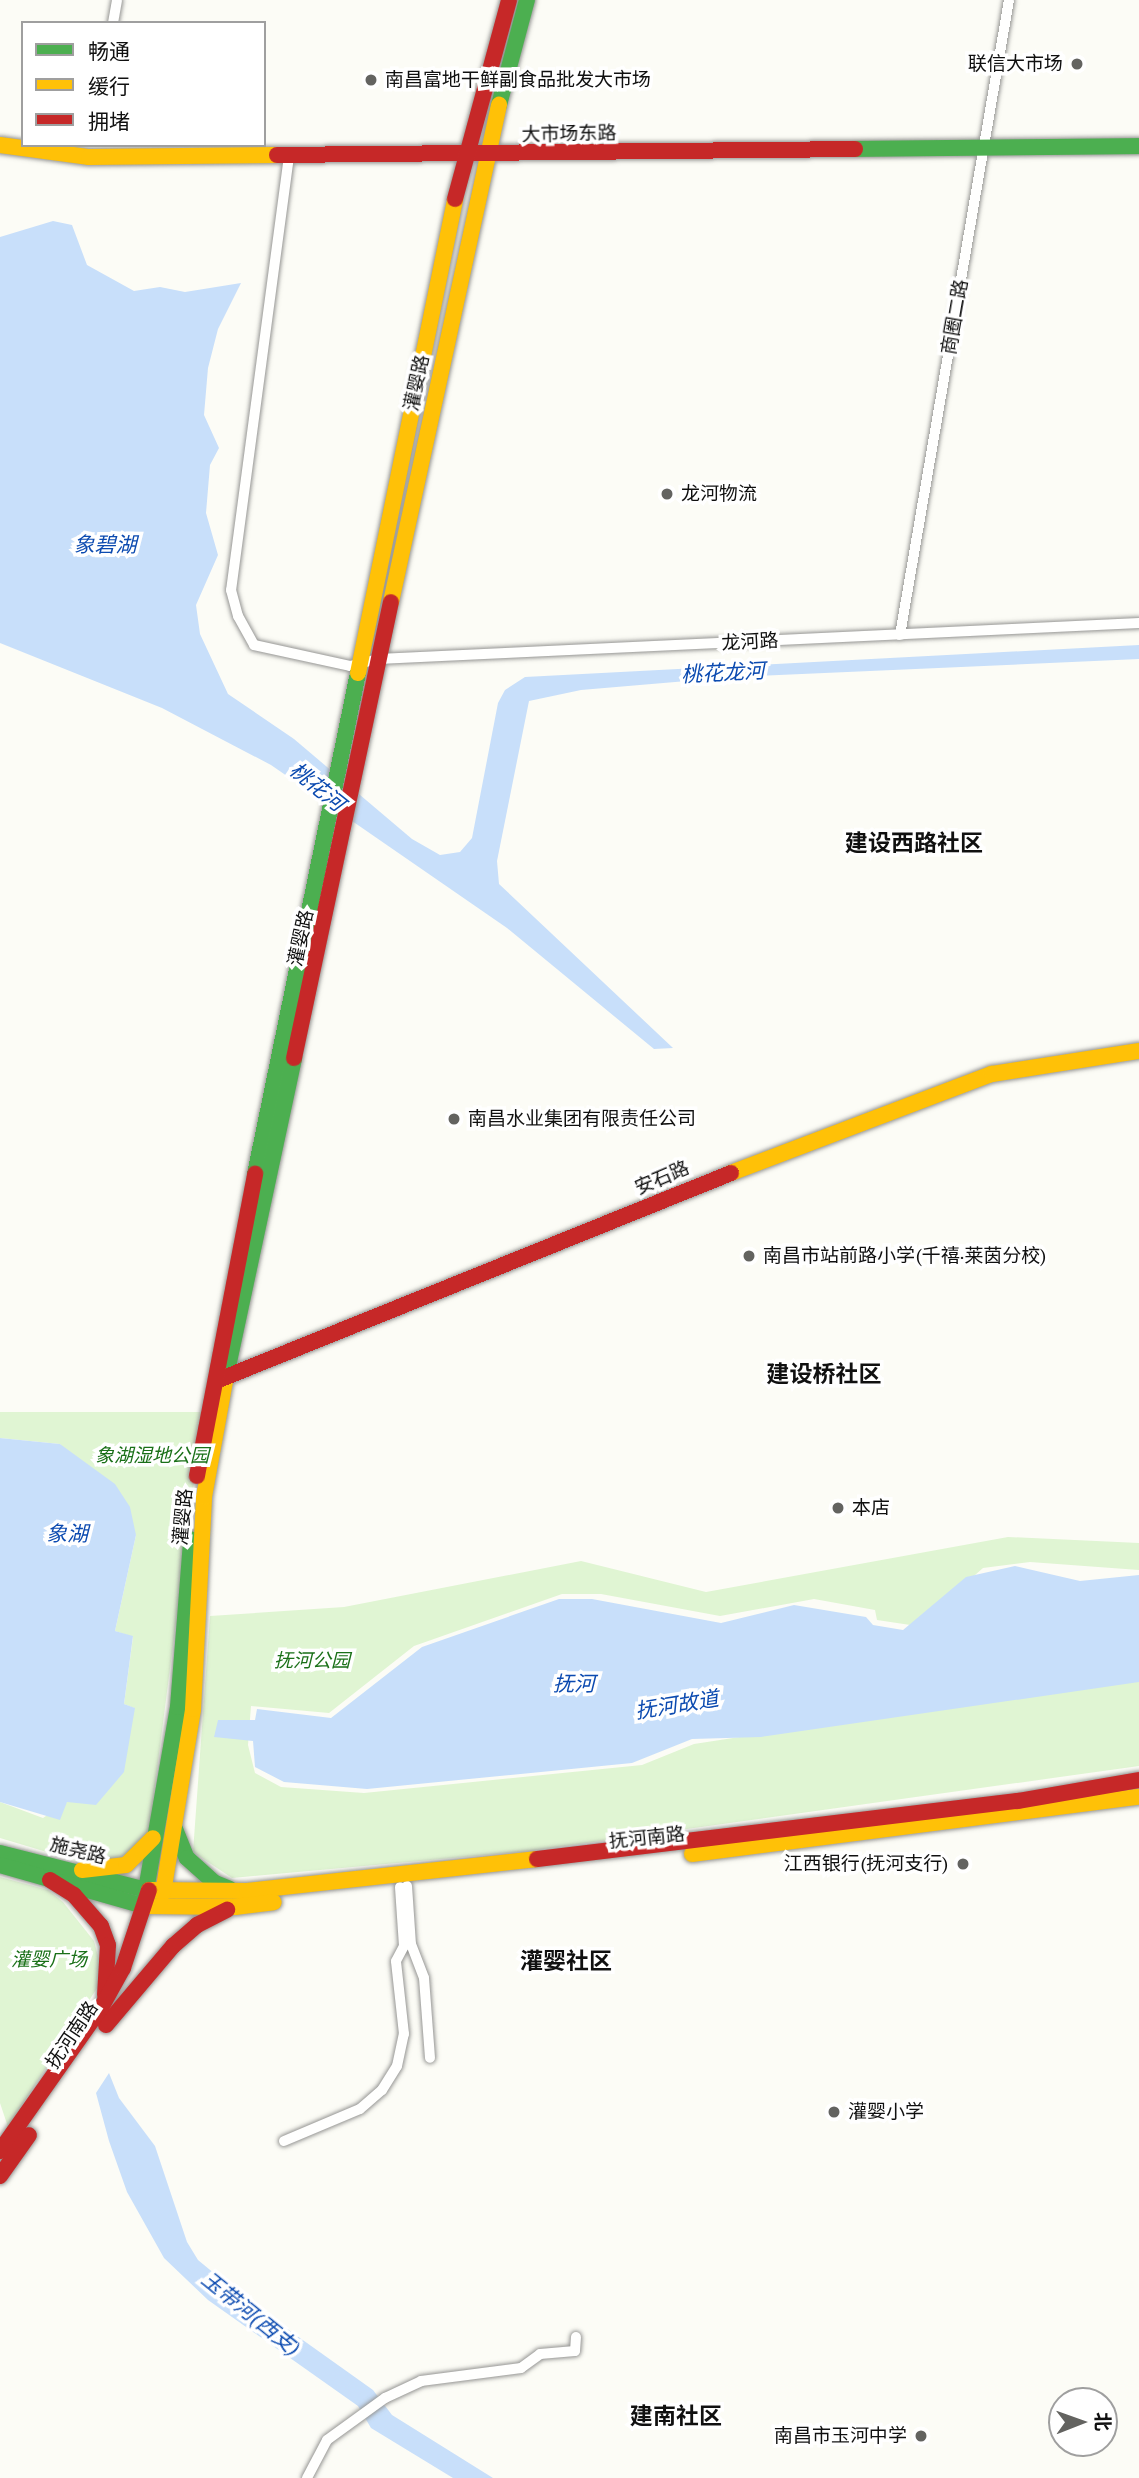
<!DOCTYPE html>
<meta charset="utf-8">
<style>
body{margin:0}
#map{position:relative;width:1139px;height:2478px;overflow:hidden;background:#fcfcf6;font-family:"Crimson Pro","Noto Sans SC",serif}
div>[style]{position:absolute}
.green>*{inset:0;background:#e0f5d3}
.water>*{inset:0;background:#c8dffa}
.roads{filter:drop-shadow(0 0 2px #969694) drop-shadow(0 0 2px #969694)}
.street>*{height:10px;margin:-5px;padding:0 5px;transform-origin:5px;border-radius:5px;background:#fffffe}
.fast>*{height:16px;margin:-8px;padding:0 8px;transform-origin:8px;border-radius:8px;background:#4caf50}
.slow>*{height:16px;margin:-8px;padding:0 8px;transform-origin:8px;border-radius:8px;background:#ffc107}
.jam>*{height:16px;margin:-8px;padding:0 8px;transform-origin:8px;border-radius:8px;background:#c62828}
.dots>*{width:19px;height:19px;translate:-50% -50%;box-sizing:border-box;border:4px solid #fff;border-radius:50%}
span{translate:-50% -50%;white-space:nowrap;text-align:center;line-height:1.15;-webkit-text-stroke:7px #fff;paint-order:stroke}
.poi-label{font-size:19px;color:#101010}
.right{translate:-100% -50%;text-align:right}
.left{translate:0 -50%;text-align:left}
.street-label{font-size:19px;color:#101010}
.park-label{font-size:19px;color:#1a7018;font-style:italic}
.water-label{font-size:21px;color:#0b4ab0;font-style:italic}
.quarter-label{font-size:23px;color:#101010;font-weight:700}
.legend{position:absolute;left:21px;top:21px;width:245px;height:126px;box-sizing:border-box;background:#fff;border:2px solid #9f9f9f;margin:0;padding:9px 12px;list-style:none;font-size:21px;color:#101010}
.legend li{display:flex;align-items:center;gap:14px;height:35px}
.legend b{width:35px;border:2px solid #9f9f9f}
.north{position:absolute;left:1048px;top:2387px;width:70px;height:70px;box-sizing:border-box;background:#fff;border:2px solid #9f9f9f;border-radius:50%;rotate:89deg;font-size:19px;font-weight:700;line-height:28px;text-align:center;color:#101010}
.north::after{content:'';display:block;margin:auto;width:24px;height:32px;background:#636360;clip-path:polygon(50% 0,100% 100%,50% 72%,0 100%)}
</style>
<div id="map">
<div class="green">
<div style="clip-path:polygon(0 1412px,203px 1412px,149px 1832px,136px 1848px,119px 1858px,96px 1862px,70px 1859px,0 1838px,0 1802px,43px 1818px,67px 1802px,130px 1730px,134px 1708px,124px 1704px,133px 1637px,115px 1631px,136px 1535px,60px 1444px,0 1438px)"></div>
<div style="clip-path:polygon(1008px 1537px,1139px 1543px,1139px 1570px,1030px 1562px,983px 1568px,917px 1626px,877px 1620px,875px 1610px,814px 1599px,720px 1616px,601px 1594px,562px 1594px,414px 1646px,329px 1713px,251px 1706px,248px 1745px,255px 1773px,281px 1787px,364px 1793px,642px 1765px,694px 1744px,1139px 1676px,1139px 1766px,529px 1851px,232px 1878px,193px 1852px,210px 1616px,344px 1607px,581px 1561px,706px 1592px)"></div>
<div style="clip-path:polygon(0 1877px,48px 1890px,63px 1902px,94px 1941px,99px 1960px,99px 1985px,8px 2127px,0 2103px)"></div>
</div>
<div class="water">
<div style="clip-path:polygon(53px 221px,72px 225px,87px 265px,134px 291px,160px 287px,185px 292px,241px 283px,218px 329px,208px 368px,204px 415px,219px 448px,210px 465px,206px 513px,218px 555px,196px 605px,200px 634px,228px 694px,294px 739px,412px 839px,440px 855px,460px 852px,472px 838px,498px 703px,505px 690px,525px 677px,1139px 645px,1139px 659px,734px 677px,581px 690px,529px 701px,497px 861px,499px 884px,673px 1048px,654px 1049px,507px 928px,271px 765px,162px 708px,0 643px,0 237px)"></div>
<div style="clip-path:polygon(0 1438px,60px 1444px,115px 1484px,130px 1507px,136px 1535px,115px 1631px,133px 1636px,124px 1704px,135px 1708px,124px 1772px,96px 1805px,67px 1802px,60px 1820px,0 1802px)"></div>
<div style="clip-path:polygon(1015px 1566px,1080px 1581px,1139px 1575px,1139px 1682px,761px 1737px,692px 1739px,632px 1763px,367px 1789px,284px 1782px,255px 1767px,253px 1741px,214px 1737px,218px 1720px,255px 1720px,257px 1709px,331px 1718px,422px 1647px,559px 1599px,592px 1599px,721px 1623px,794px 1605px,866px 1617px,873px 1625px,903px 1630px,966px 1577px)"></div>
<div style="clip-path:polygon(109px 2073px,119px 2098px,155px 2146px,187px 2242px,198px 2260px,244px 2298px,373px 2390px,392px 2415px,493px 2478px,453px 2478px,371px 2428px,358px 2406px,208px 2300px,164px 2258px,127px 2192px,109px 2141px,96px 2093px)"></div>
</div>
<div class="roads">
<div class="street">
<div style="left:113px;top:23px;width:23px;rotate:-80deg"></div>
<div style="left:289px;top:156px;width:438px;rotate:97.6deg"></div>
<div style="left:231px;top:590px;width:27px;rotate:75deg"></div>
<div style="left:238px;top:616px;width:33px;rotate:61deg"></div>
<div style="left:254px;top:645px;width:98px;rotate:12.3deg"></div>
<div style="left:350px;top:666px;width:29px;rotate:-14deg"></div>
<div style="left:378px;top:659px;width:762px;rotate:-2.71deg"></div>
<div style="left:900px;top:635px;width:644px;rotate:-80.26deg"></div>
<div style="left:407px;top:1886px;width:58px;rotate:86.1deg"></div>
<div style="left:411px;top:1944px;width:36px;rotate:69deg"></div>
<div style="left:424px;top:1978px;width:80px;rotate:85.7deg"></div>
<div style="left:284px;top:2141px;width:82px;rotate:-22.8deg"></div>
<div style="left:360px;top:2109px;width:29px;rotate:-41deg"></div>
<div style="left:382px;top:2090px;width:28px;rotate:-58deg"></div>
<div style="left:397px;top:2066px;width:33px;rotate:-78deg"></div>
<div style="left:404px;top:2034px;width:73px;rotate:-96.3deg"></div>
<div style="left:396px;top:1961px;width:17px;rotate:-62deg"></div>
<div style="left:404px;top:1946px;width:59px;rotate:-93.9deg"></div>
<div style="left:307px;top:2478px;width:43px;rotate:-62.2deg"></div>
<div style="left:327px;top:2440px;width:72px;rotate:-35.9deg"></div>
<div style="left:385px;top:2398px;width:40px;rotate:-25deg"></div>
<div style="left:421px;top:2381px;width:101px;rotate:-7.4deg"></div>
<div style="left:521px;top:2368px;width:24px;rotate:-36deg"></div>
<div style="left:540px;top:2354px;width:35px;rotate:-5deg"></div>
<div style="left:575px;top:2351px;width:14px;rotate:-86deg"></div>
</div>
<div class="fast">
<div style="left:499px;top:105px;width:109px;rotate:-75.1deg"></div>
<div style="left:855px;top:149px;width:284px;rotate:-0.6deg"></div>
<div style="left:255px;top:1174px;width:511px;rotate:-78.38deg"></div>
<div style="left:226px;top:1376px;width:325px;rotate:-77.9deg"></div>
<div style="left:175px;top:1829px;width:31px;rotate:68deg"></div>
<div style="left:187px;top:1858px;width:38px;rotate:42deg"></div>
<div style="left:215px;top:1883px;width:16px;rotate:22deg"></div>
<div style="left:0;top:1853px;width:151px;rotate:14.2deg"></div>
<div style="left:0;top:1865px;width:150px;rotate:15.9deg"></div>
<div style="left:146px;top:1890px;width:186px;rotate:-80.1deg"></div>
<div style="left:178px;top:1707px;width:168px;rotate:-85.5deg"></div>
</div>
<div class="slow">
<div style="left:0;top:145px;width:90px;rotate:7.7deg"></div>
<div style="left:89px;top:157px;width:188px;rotate:-0.6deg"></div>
<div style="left:391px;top:602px;width:509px;rotate:-77.74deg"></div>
<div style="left:358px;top:673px;width:484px;rotate:-78.4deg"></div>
<div style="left:731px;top:1173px;width:279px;rotate:-20.8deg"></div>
<div style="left:992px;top:1074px;width:149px;rotate:-8.9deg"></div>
<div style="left:692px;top:1854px;width:451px;rotate:-7.3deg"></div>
<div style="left:82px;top:1870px;width:44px;rotate:-6.5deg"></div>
<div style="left:126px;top:1865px;width:38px;rotate:-45deg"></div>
<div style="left:149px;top:1890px;width:98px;rotate:0.6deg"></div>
<div style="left:247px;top:1891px;width:292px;rotate:-6.3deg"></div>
<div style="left:163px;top:1893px;width:186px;rotate:-80.7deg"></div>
<div style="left:193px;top:1709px;width:212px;rotate:-87deg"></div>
<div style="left:204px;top:1497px;width:123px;rotate:-79.7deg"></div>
<div style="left:144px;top:1906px;width:91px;rotate:0.6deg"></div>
<div style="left:235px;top:1907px;width:39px;rotate:-7deg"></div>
</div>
<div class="jam">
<div style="left:277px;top:155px;width:578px;rotate:-0.59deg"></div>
<div style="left:455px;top:199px;width:206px;rotate:-74.8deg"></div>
<div style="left:294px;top:1058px;width:466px;rotate:-78deg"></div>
<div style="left:221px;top:1379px;width:550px;rotate:-21.99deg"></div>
<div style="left:197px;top:1476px;width:308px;rotate:-79.1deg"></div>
<div style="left:537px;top:1859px;width:484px;rotate:-6.9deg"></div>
<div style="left:1018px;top:1801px;width:123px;rotate:-9.8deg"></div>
<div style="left:50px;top:1880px;width:28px;rotate:32deg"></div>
<div style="left:74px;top:1895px;width:41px;rotate:48.9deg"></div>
<div style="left:101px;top:1926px;width:20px;rotate:70deg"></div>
<div style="left:108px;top:1945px;width:50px;rotate:93.4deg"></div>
<div style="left:106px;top:2025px;width:104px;rotate:-49.7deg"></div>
<div style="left:173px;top:1946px;width:32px;rotate:-41deg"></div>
<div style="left:197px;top:1925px;width:34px;rotate:-27deg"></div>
<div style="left:0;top:2151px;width:175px;rotate:-54.8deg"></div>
<div style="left:101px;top:2008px;width:46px;rotate:-61.2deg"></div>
<div style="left:123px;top:1968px;width:82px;rotate:-71.6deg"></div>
<div style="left:0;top:2176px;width:50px;rotate:-54.7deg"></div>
</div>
</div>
<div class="dots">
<div style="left:1077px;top:64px;background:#636360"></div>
<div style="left:371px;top:80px;background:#636360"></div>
<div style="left:667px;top:494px;background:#636360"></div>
<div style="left:454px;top:1119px;background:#636360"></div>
<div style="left:749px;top:1256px;background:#636360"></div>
<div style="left:838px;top:1508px;background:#636360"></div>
<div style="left:963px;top:1864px;background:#636360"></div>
<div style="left:834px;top:2112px;background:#636360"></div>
<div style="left:921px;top:2436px;background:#636360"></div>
</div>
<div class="poi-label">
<span class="right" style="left:1063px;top:64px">联信大市场</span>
<span class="left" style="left:385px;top:80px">南昌富地干鲜副食品批发大市场</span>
<span class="left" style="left:681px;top:494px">龙河物流</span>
<span class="left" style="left:468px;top:1119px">南昌水业集团有限责任公司</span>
<span class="left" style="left:763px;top:1256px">南昌市站前路小学(千禧·莱茵分校)</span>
<span class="left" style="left:852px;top:1508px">本店</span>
<span class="right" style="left:949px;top:1864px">江西银行(抚河支行)</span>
<span class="left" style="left:848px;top:2112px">灌婴小学</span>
<span class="right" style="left:907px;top:2436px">南昌市玉河中学</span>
</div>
<div class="street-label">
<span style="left:569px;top:134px;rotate:-1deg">大市场东路</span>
<span style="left:955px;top:317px;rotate:-80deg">商圈二路</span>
<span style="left:417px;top:383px;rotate:-78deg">灌婴路</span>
<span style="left:750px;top:642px;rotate:-3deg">龙河路</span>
<span style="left:301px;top:938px;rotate:-78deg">灌婴路</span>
<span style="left:662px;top:1178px;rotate:-23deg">安石路</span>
<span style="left:183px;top:1517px;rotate:-85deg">灌婴路</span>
<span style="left:647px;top:1838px;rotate:-6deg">抚河南路</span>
<span style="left:78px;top:1851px;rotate:14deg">施尧路</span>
<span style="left:72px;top:2035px;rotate:-56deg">抚河南路</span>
</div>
<div class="park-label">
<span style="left:152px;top:1456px">象湖湿地公园</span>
<span style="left:312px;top:1661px">抚河公园</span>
<span style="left:49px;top:1960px">灌婴广场</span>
</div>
<div class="water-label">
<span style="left:105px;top:545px">象碧湖</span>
<span style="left:723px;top:673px;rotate:-3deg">桃花龙河</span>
<span style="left:317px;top:787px;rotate:39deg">桃花河</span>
<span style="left:67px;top:1534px">象湖</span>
<span style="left:574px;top:1684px">抚河</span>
<span style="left:677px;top:1705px;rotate:-9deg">抚河故道</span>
<span style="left:251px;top:2314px;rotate:39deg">玉带河(西支)</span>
</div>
<div class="quarter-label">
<span style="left:914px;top:843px">建设西路社区</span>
<span style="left:824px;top:1374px">建设桥社区</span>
<span style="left:566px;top:1961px">灌婴社区</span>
<span style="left:676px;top:2416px">建南社区</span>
</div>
<ul class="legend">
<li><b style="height:9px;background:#4caf50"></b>畅通</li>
<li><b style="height:9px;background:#ffc107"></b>缓行</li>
<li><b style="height:9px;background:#c62828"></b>拥堵</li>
</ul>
<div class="north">北</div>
</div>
